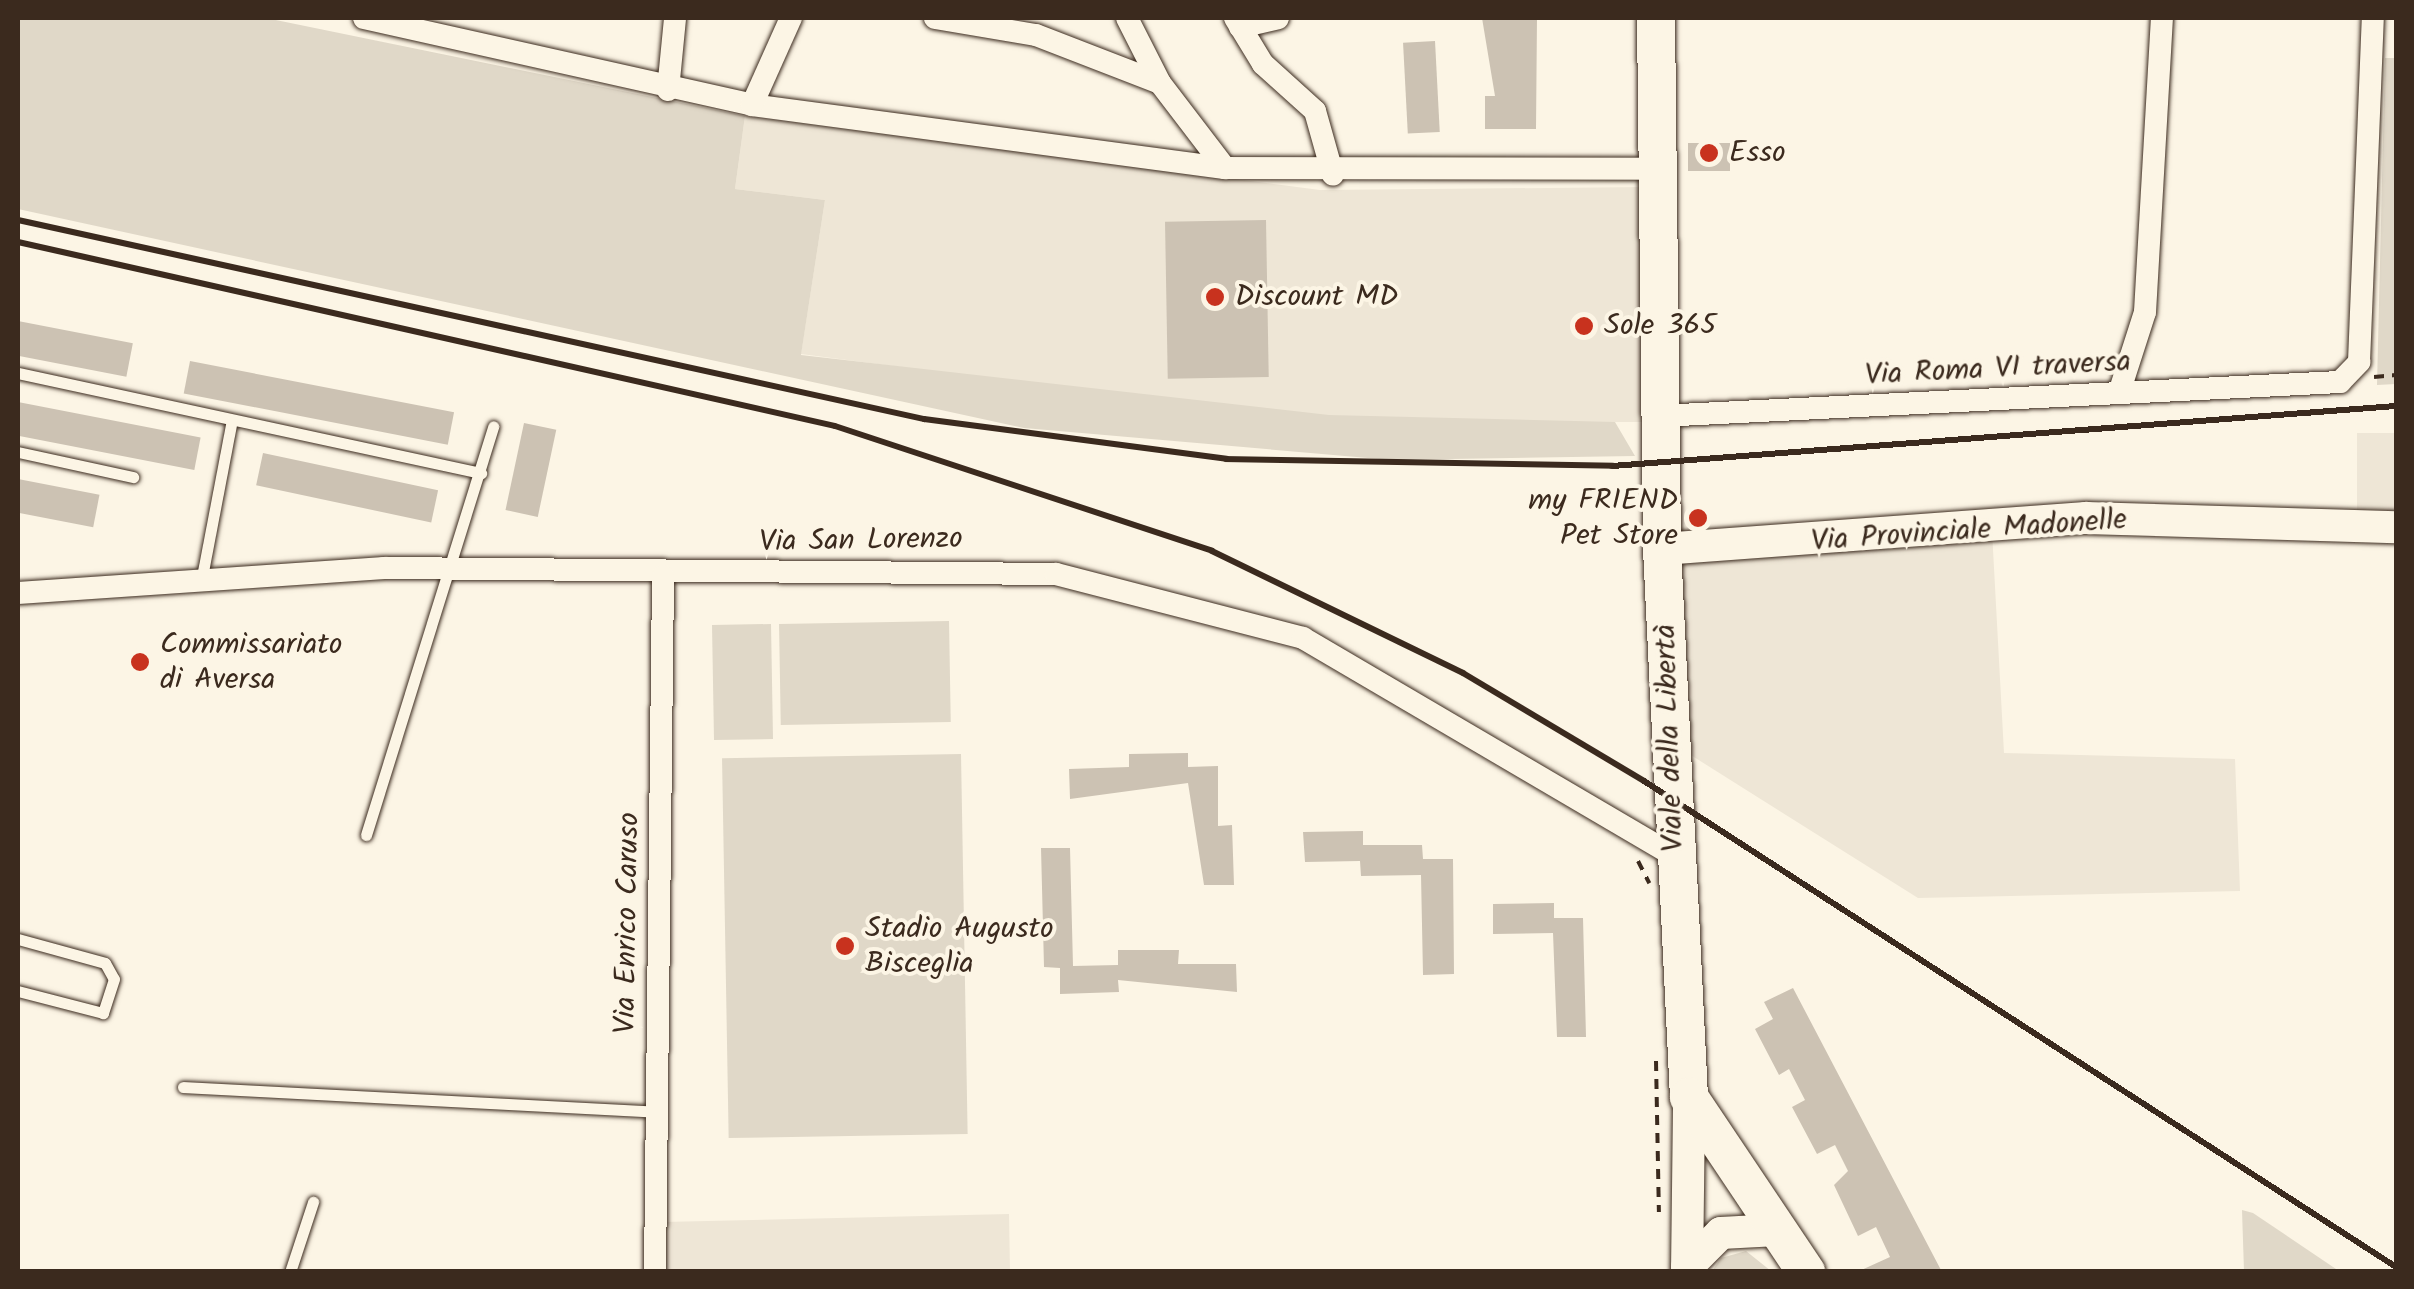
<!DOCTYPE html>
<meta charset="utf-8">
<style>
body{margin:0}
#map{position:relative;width:2414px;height:1289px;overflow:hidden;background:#fcf5e5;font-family:Kalam,sans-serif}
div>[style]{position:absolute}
.built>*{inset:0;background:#eee6d6;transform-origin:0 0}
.green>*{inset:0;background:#e0d8c8;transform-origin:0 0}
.building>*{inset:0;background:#ccc2b3;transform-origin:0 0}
.path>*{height:4px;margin-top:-2px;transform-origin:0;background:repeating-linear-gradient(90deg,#3b2a1e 0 10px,transparent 0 18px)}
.roads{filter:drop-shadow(0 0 2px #3b2a1e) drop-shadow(0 0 2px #3b2a1e)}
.lane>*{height:11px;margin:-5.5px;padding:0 5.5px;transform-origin:5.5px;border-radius:5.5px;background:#fcf5e5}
.street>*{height:22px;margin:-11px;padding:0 11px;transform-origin:11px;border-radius:11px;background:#fcf5e5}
.secondary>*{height:32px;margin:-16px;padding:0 16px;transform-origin:16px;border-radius:16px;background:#fcf5e5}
.primary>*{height:38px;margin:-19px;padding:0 19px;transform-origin:19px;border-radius:19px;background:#fcf5e5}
.rail>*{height:6px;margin:-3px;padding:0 3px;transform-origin:3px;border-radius:3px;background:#3b2a1e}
.dots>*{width:28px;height:28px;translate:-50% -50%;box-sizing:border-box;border:5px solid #fcf5e5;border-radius:50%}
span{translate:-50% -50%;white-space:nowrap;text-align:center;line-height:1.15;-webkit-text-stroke:8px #fcf5e5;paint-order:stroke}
.poi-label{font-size:30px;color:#3b2a1e}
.left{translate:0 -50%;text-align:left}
.right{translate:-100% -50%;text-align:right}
.street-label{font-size:30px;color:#3b2a1e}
.frame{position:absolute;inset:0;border:20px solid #3b2a1e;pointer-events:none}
</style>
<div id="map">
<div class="built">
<div style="clip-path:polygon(745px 116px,1320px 190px,1648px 187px,1649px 422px,1325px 422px,801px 354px,825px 200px,735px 189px)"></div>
<div style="left:2396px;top:433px;width:88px;height:39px;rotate:90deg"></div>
<div style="clip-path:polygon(1992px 531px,2004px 753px,2235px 759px,2240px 891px,1918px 898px,1678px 747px,1670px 556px)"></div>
<div style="clip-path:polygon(1009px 1214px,1010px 1271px,663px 1271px,663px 1222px)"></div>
</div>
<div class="green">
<div style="clip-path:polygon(18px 18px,266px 18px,745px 116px,735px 189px,825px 200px,801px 355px,1329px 415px,1615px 422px,1635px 456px,1391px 460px,1024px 428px,18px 209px)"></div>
<div style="clip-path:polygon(2385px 58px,2396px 58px,2396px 384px,2377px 385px)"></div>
<div style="left:949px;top:621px;width:101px;height:170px;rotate:89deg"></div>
<div style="left:771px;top:624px;width:115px;height:59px;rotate:89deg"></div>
<div style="left:961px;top:754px;width:380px;height:239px;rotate:89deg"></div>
<div style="clip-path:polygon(2242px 1210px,2253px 1213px,2339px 1271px,2244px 1271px)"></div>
<div style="clip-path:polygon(1746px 1251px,1771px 1271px,1712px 1271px,1721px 1258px)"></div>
</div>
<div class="building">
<div style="clip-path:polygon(1482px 18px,1537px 18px,1536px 129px,1485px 129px,1485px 96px,1495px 96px)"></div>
<div style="left:1435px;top:41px;width:91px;height:32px;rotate:87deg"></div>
<div style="left:1688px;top:143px;width:42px;height:28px"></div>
<div style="left:1266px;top:220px;width:157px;height:101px;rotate:89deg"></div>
<div style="left:18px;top:321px;width:117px;height:34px;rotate:11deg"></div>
<div style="left:190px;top:361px;width:269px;height:33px;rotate:11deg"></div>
<div style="left:18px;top:402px;width:186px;height:33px;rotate:11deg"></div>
<div style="left:524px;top:423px;width:33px;height:89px;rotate:12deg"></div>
<div style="left:263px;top:453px;width:179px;height:33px;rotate:12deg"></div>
<div style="left:18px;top:479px;width:83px;height:33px;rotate:11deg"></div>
<div style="clip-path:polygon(1188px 753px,1188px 767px,1218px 766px,1218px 826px,1232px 825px,1234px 885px,1204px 885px,1188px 783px,1070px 799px,1069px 769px,1129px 767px,1129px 754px)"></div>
<div style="clip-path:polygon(1363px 831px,1363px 845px,1422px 845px,1423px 859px,1453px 859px,1454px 974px,1423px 975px,1421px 875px,1361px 876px,1360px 861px,1305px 862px,1303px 832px)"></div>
<div style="clip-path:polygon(1041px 848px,1070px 848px,1073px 966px,1118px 965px,1118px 950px,1179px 950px,1178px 964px,1236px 964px,1237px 992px,1118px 980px,1119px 992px,1060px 994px,1060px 968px,1044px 967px)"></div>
<div style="clip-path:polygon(1554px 903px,1554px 918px,1583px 918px,1586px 1037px,1557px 1037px,1553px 933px,1493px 934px,1493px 904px)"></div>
<div style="clip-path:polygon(1793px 988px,1942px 1272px,1857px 1272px,1890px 1257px,1876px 1227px,1858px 1236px,1834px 1185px,1848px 1171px,1835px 1145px,1817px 1154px,1792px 1107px,1805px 1100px,1789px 1069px,1779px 1075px,1755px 1029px,1773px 1019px,1764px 1002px)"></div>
</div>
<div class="path">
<div style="left:2374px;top:377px;width:22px;rotate:-5deg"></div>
<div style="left:1638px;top:861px;width:25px;rotate:63deg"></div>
<div style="left:1656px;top:1061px;width:151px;rotate:88.9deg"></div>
</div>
<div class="roads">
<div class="lane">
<div style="left:18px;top:373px;width:474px;rotate:12.2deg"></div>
<div style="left:18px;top:452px;width:118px;rotate:12.3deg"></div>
<div style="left:201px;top:582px;width:165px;rotate:-79.2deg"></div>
<div style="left:366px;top:835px;width:428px;rotate:-72.7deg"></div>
<div style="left:18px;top:939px;width:90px;rotate:15.4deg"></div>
<div style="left:105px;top:963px;width:18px;rotate:61deg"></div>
<div style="left:114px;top:979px;width:36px;rotate:108deg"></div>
<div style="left:103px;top:1013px;width:88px;rotate:-165.5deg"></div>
<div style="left:183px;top:1087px;width:474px;rotate:3deg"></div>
<div style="left:290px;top:1272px;width:74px;rotate:-71.8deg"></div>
</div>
<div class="street">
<div style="left:364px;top:18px;width:398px;rotate:12.6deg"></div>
<div style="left:752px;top:105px;width:477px;rotate:7.6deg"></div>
<div style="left:1225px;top:168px;width:434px;rotate:0.1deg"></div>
<div style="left:935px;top:18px;width:102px;rotate:9.6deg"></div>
<div style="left:1036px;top:35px;width:133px;rotate:21.2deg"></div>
<div style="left:1127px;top:18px;width:73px;rotate:63.1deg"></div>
<div style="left:1160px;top:83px;width:107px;rotate:52.6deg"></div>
<div style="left:1235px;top:18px;width:54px;rotate:58.7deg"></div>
<div style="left:1263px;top:64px;width:70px;rotate:42.1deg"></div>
<div style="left:1315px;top:111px;width:66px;rotate:74.3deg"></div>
<div style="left:1240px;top:27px;width:39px;rotate:-13deg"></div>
<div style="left:668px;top:90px;width:72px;rotate:-84.4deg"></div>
<div style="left:752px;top:105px;width:95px;rotate:-65.9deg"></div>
<div style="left:2119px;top:393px;width:85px;rotate:-72.2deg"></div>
<div style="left:2145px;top:312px;width:294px;rotate:-86.7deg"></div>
<div style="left:1659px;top:416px;width:682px;rotate:-2.86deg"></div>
<div style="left:2340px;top:382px;width:28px;rotate:-46deg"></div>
<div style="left:2359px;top:362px;width:344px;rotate:-87.7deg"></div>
<div style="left:18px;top:593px;width:367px;rotate:-3.9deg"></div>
<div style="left:384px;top:568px;width:672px;rotate:0.51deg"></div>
<div style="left:1056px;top:574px;width:255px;rotate:14.5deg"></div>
<div style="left:1303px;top:638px;width:431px;rotate:30.4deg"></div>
<div style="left:655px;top:1272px;width:696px;rotate:-89.34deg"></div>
</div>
<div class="secondary">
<div style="left:1662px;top:549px;width:425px;rotate:-4.2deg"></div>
<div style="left:2086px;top:518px;width:310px;rotate:1.7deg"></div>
<div style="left:1687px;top:1267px;width:48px;rotate:-45deg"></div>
<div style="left:1721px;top:1233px;width:56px;rotate:-3.1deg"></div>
<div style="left:1687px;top:1272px;width:175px;rotate:-89.3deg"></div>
</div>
<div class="primary">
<div style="left:1656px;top:18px;width:531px;rotate:89.35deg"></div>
<div style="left:1662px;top:549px;width:549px;rotate:87.18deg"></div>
<div style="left:1689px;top:1097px;width:211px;rotate:56.2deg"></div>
</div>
</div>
<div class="rail">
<div style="left:18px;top:220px;width:928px;rotate:12.39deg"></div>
<div style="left:924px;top:419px;width:305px;rotate:7.5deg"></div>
<div style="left:1226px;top:459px;width:386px;rotate:1deg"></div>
<div style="left:1612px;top:466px;width:786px;rotate:-4.38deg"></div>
<div style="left:18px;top:242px;width:837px;rotate:12.69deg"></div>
<div style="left:835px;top:426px;width:397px;rotate:18.3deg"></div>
<div style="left:1212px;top:551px;width:279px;rotate:25.9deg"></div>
<div style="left:1463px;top:673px;width:211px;rotate:30.8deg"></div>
<div style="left:1644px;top:781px;width:895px;rotate:32.87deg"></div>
</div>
<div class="dots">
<div style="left:1709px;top:153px;background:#c8321e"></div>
<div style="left:1215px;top:297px;background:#c8321e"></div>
<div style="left:1584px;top:326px;background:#c8321e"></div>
<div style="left:1698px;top:518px;background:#c8321e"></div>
<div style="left:140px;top:662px;background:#c8321e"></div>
<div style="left:845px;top:946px;background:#c8321e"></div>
</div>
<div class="poi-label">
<span class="left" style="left:1729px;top:153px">Esso</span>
<span class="left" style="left:1235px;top:297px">Discount MD</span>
<span class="left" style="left:1604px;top:326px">Sole 365</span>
<span class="right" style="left:1678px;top:518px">my FRIEND<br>Pet Store</span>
<span class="left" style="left:160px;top:662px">Commissariato<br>di Aversa</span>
<span class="left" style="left:865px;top:946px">Stadio Augusto<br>Bisceglia</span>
</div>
<div class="street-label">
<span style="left:1998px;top:369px;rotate:-3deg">Via Roma VI traversa</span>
<span style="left:1969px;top:531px;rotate:-4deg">Via Provinciale Madonelle</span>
<span style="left:861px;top:541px;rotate:-1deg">Via San Lorenzo</span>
<span style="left:1670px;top:738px;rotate:-92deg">Viale della Libertà</span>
<span style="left:628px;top:923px;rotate:-89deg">Via Enrico Caruso</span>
</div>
<div class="frame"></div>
</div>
